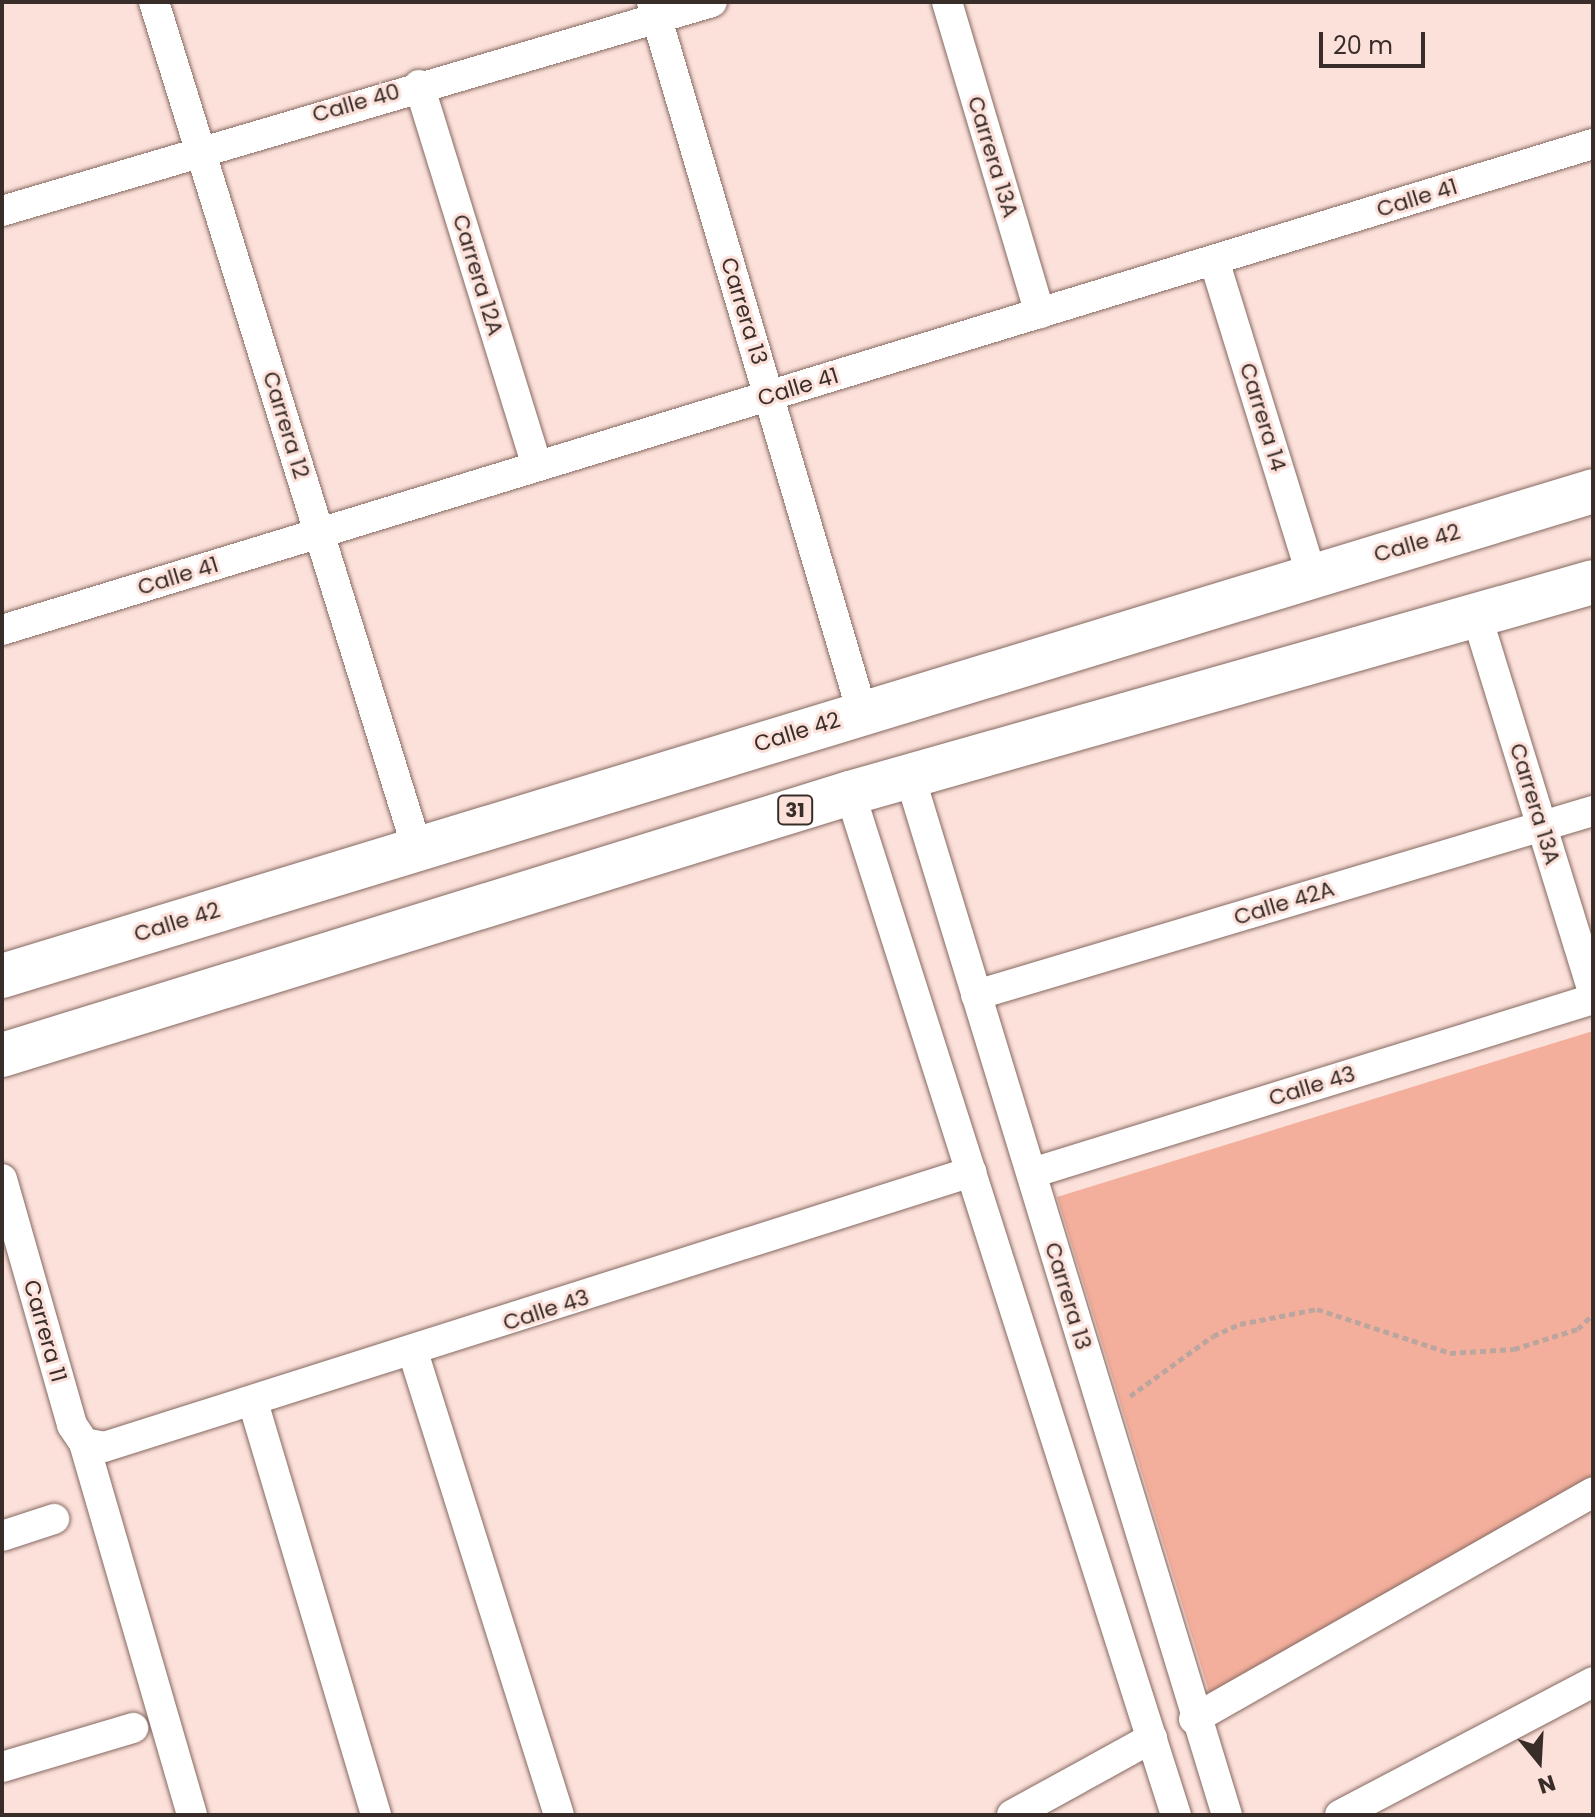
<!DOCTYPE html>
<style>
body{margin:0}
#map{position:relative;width:1595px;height:1817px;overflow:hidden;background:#fce1da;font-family:Poppins,sans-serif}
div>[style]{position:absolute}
.green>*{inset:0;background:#f3af9c}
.path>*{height:5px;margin-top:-2.5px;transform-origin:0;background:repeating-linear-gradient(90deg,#bba59f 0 6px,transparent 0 10px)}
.roads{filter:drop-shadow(0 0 2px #856961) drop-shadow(0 0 2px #856961)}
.street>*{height:30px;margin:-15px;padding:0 15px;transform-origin:15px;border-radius:15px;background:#fff}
.primary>*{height:44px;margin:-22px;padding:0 22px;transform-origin:22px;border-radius:22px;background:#fff}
span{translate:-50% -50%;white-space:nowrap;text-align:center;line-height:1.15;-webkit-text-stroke:6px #fce1da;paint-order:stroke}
.shield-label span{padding:2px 6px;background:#fce1da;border:2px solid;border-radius:6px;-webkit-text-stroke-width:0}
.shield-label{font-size:20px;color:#392d2a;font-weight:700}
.street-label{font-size:22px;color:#392d2a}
.frame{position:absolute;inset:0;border:4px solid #392d2a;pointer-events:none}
.north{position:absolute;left:1499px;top:1721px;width:80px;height:80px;-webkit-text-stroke:6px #fce1da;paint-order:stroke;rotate:162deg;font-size:22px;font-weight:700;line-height:32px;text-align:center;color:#392d2a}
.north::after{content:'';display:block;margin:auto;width:28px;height:36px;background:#392d2a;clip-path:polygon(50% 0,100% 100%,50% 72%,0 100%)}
.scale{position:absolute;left:1319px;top:32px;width:106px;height:36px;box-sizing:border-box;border:4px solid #392d2a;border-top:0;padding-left:10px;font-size:24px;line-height:28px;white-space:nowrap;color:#392d2a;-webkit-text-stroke:6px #fce1da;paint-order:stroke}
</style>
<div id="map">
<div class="green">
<div style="clip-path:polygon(1593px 1031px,1593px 1477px,1210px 1695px,1057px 1197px)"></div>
</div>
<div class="path">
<div style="left:1130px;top:1396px;width:102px;rotate:-35.9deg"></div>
<div style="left:1213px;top:1336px;width:30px;rotate:-24deg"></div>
<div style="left:1240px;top:1324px;width:78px;rotate:-11deg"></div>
<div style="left:1317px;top:1309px;width:140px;rotate:18.3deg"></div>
<div style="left:1450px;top:1353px;width:64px;rotate:-3.6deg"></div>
<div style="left:1514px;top:1349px;width:67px;rotate:-17.4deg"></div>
<div style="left:1578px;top:1329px;width:21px;rotate:-45deg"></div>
</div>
<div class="roads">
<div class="street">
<div style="left:154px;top:2px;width:886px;rotate:72.73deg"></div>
<div style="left:652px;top:2px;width:740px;rotate:73.52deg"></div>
<div style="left:947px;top:2px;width:325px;rotate:73.4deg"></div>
<div style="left:419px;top:85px;width:399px;rotate:72.8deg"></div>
<div style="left:2px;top:211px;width:740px;rotate:-16.4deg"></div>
<div style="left:1214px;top:260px;width:329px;rotate:72.8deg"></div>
<div style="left:1477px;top:617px;width:392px;rotate:72.8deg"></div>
<div style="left:2px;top:630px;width:1664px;rotate:-16.99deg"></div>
<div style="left:910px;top:777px;width:1085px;rotate:73.02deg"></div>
<div style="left:850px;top:793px;width:1073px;rotate:72.31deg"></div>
<div style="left:976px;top:995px;width:644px;rotate:-16.61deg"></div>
<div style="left:1032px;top:1173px;width:587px;rotate:-17.23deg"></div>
<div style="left:2px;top:1179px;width:256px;rotate:74.1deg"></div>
<div style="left:72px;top:1425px;width:22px;rotate:56deg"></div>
<div style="left:84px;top:1443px;width:20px;rotate:11deg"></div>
<div style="left:104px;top:1447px;width:910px;rotate:-17.6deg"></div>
<div style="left:413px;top:1352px;width:485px;rotate:72.5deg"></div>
<div style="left:253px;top:1402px;width:431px;rotate:73.4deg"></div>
<div style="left:84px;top:1443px;width:387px;rotate:73.8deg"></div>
<div style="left:2px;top:1536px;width:55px;rotate:-18.1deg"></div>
<div style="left:1194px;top:1719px;width:459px;rotate:-29.6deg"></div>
<div style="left:2px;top:1767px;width:137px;rotate:-16.6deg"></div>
<div style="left:1012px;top:1815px;width:160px;rotate:-28.8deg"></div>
<div style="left:1340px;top:1815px;width:286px;rotate:-27.7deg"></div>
</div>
<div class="primary">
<div style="left:2px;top:976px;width:1663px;rotate:-16.95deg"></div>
<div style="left:2px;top:1055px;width:888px;rotate:-17.17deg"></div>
<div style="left:850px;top:793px;width:772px;rotate:-15.85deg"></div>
</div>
</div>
<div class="shield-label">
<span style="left:795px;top:810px">31</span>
</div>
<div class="street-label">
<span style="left:356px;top:103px;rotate:-16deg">Calle 40</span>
<span style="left:993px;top:157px;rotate:73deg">Carrera 13A</span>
<span style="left:1417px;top:198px;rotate:-17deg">Calle 41</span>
<span style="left:478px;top:275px;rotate:73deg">Carrera 12A</span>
<span style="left:744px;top:311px;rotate:73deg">Carrera 13</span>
<span style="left:798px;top:387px;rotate:-17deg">Calle 41</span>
<span style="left:1263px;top:417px;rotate:73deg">Carrera 14</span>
<span style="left:286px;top:425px;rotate:73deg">Carrera 12</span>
<span style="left:1417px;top:543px;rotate:-16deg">Calle 42</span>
<span style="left:178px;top:576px;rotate:-17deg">Calle 41</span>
<span style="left:797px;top:732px;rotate:-17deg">Calle 42</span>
<span style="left:1535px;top:804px;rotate:73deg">Carrera 13A</span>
<span style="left:1284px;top:903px;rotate:-17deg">Calle 42A</span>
<span style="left:177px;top:922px;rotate:-17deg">Calle 42</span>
<span style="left:1312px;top:1086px;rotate:-17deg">Calle 43</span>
<span style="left:1068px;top:1296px;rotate:73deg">Carrera 13</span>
<span style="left:546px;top:1310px;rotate:-18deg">Calle 43</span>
<span style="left:45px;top:1331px;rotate:74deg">Carrera 11</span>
</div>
<div class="frame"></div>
<div class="north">N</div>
<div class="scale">20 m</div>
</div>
